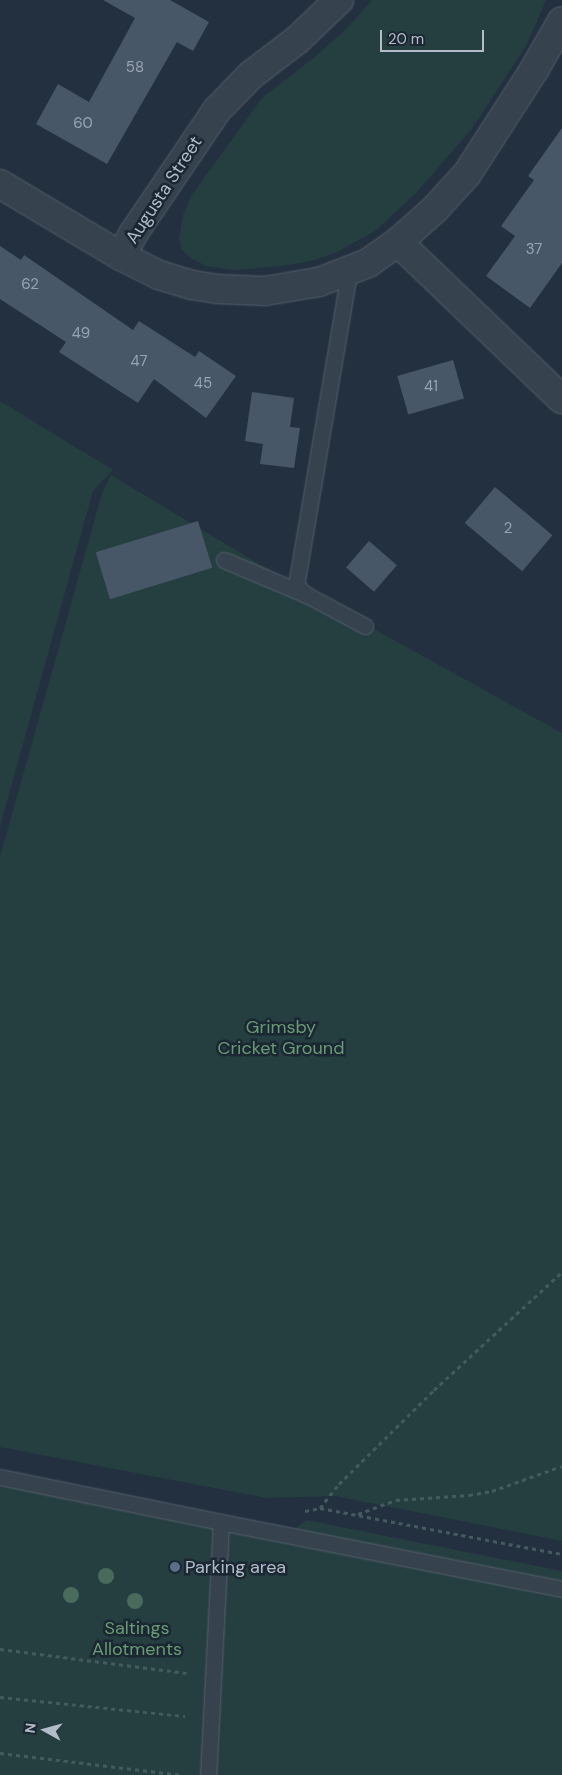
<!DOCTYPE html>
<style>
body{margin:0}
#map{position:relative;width:562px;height:1775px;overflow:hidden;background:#23303f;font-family:"DM Sans",sans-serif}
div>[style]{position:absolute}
.green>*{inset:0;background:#253e40}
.building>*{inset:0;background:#485768;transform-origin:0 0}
.path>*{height:3px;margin-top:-1.5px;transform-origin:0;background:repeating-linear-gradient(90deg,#435b5d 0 4px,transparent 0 8px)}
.roads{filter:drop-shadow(0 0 1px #55606d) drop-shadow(0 0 1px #55606d)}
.lane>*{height:15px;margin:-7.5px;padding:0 7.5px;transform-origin:7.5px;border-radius:7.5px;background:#37424f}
.street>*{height:28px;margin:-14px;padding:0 14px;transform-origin:14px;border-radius:14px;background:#37424f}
.trees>*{width:16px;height:16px;margin:-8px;border-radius:50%;background:#496b5b}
.dots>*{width:14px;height:14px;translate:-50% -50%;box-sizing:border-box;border:2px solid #1c2734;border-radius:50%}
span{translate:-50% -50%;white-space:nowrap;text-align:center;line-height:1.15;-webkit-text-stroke:5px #1c2734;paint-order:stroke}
.number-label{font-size:15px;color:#98a4b2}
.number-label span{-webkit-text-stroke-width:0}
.street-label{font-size:18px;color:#b3bdca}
.park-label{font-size:18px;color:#689c72}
.poi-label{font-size:18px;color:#b3bdca}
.left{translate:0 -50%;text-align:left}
.north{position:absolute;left:20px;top:1705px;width:50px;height:50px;-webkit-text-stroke:4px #1c2734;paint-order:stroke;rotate:277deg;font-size:14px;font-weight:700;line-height:20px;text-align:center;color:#b3bdca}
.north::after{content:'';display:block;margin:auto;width:18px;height:22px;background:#b3bdca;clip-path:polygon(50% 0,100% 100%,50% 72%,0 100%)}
.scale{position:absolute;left:380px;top:30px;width:104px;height:22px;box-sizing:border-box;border:2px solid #b3bdca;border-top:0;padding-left:6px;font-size:15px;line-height:18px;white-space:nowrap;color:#b3bdca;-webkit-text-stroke:4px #1c2734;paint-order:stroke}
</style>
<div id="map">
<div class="green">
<div style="clip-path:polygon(372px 0,546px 0,526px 46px,471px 130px,415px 194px,375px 231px,335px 253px,311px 261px,281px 266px,234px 270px,206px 266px,189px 257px,182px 250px,179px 240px,183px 215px,191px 196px,262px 98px,316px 56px,348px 27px)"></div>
<div style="clip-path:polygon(0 401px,113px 470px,93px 491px,0 827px)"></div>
<div style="clip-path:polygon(111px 475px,296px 586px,562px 733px,562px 1541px,335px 1496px,267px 1498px,0 1447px,0 857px,102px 493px)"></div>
<div style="clip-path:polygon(0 1470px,289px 1534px,306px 1520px,562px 1571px,562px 1775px,0 1775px)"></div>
</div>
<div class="building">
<div style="clip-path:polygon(103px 0,170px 0,209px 22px,193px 51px,177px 42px,107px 164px,36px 124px,58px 84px,89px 102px,135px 18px)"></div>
<div style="clip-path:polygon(562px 128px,562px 263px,530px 308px,486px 276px,515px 236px,501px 226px,534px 180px,528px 176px)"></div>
<div style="clip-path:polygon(0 246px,21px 260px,24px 255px,133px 330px,139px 321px,195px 357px,199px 351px,236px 376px,206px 418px,154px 379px,138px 403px,59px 352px,66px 342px,0 299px)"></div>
<div style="left:453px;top:360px;width:40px;height:58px;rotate:74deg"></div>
<div style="clip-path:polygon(252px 392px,294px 398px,290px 427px,300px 428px,294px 468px,260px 464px,263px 444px,245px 441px)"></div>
<div style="left:495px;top:487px;width:75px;height:47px;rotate:40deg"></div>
<div style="left:198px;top:521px;width:49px;height:107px;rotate:73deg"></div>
<div style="left:369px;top:541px;width:37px;height:35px;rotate:41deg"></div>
</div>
<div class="path">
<div style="left:320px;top:1508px;width:31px;rotate:-52deg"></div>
<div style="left:339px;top:1484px;width:134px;rotate:-44.7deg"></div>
<div style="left:434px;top:1390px;width:174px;rotate:-42.7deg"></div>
<div style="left:305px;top:1511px;width:15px;rotate:-11deg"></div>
<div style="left:320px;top:1508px;width:246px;rotate:10.8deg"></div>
<div style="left:358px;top:1514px;width:40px;rotate:-20.2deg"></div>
<div style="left:396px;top:1500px;width:73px;rotate:-3.9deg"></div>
<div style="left:469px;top:1495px;width:23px;rotate:-10deg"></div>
<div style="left:492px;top:1491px;width:74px;rotate:-19.7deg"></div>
<div style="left:0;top:1649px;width:190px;rotate:7.3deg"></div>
<div style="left:0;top:1697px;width:186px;rotate:5.9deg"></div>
<div style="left:0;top:1753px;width:183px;rotate:6.9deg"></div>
</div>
<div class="roads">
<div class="lane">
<div style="left:224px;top:560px;width:90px;rotate:22.9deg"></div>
<div style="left:307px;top:595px;width:14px;rotate:-141deg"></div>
<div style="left:296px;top:586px;width:319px;rotate:-80.4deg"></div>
<div style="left:307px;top:595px;width:66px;rotate:28.1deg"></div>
<div style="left:0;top:1477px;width:226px;rotate:11.5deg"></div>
<div style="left:221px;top:1522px;width:253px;rotate:92.9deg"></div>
<div style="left:221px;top:1522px;width:348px;rotate:11.1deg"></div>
</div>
<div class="street">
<div style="left:0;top:184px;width:141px;rotate:30.8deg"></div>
<div style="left:121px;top:256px;width:42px;rotate:26.6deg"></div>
<div style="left:159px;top:275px;width:34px;rotate:17deg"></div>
<div style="left:192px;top:285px;width:25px;rotate:9deg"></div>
<div style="left:217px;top:289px;width:48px;rotate:2.4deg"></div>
<div style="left:265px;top:291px;width:55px;rotate:-9.5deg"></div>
<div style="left:319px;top:282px;width:53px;rotate:-21.2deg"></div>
<div style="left:368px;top:263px;width:37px;rotate:-35deg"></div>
<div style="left:398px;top:242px;width:50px;rotate:-41.7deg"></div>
<div style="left:435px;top:209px;width:47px;rotate:-47.6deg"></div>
<div style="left:467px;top:174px;width:124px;rotate:-57.2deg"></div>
<div style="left:534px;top:70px;width:56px;rotate:-60.3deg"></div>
<div style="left:398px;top:242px;width:227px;rotate:43.8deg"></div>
<div style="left:121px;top:256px;width:25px;rotate:-61deg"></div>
<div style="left:133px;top:234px;width:150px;rotate:-55.9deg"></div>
<div style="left:217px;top:110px;width:49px;rotate:-45.8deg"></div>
<div style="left:251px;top:75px;width:58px;rotate:-37.3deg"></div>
<div style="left:297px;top:40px;width:58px;rotate:-43.6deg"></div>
</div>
</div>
<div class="trees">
<div style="left:106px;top:1576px"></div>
<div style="left:71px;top:1595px"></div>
<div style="left:135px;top:1601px"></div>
</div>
<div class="dots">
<div style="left:175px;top:1567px;background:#5c6f8a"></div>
</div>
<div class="number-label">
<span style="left:135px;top:68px">58</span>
<span style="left:83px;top:124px">60</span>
<span style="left:534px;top:250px">37</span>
<span style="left:30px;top:285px">62</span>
<span style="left:81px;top:334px">49</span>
<span style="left:139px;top:362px">47</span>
<span style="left:203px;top:384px">45</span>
<span style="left:431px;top:387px">41</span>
<span style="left:508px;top:529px">2</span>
</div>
<div class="street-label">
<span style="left:164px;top:190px;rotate:-57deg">Augusta Street</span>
</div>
<div class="park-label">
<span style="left:281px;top:1038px">Grimsby<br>Cricket Ground</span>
<span style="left:137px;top:1639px">Saltings<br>Allotments</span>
</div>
<div class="poi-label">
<span class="left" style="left:185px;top:1567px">Parking area</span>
</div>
<div class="north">N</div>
<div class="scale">20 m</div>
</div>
